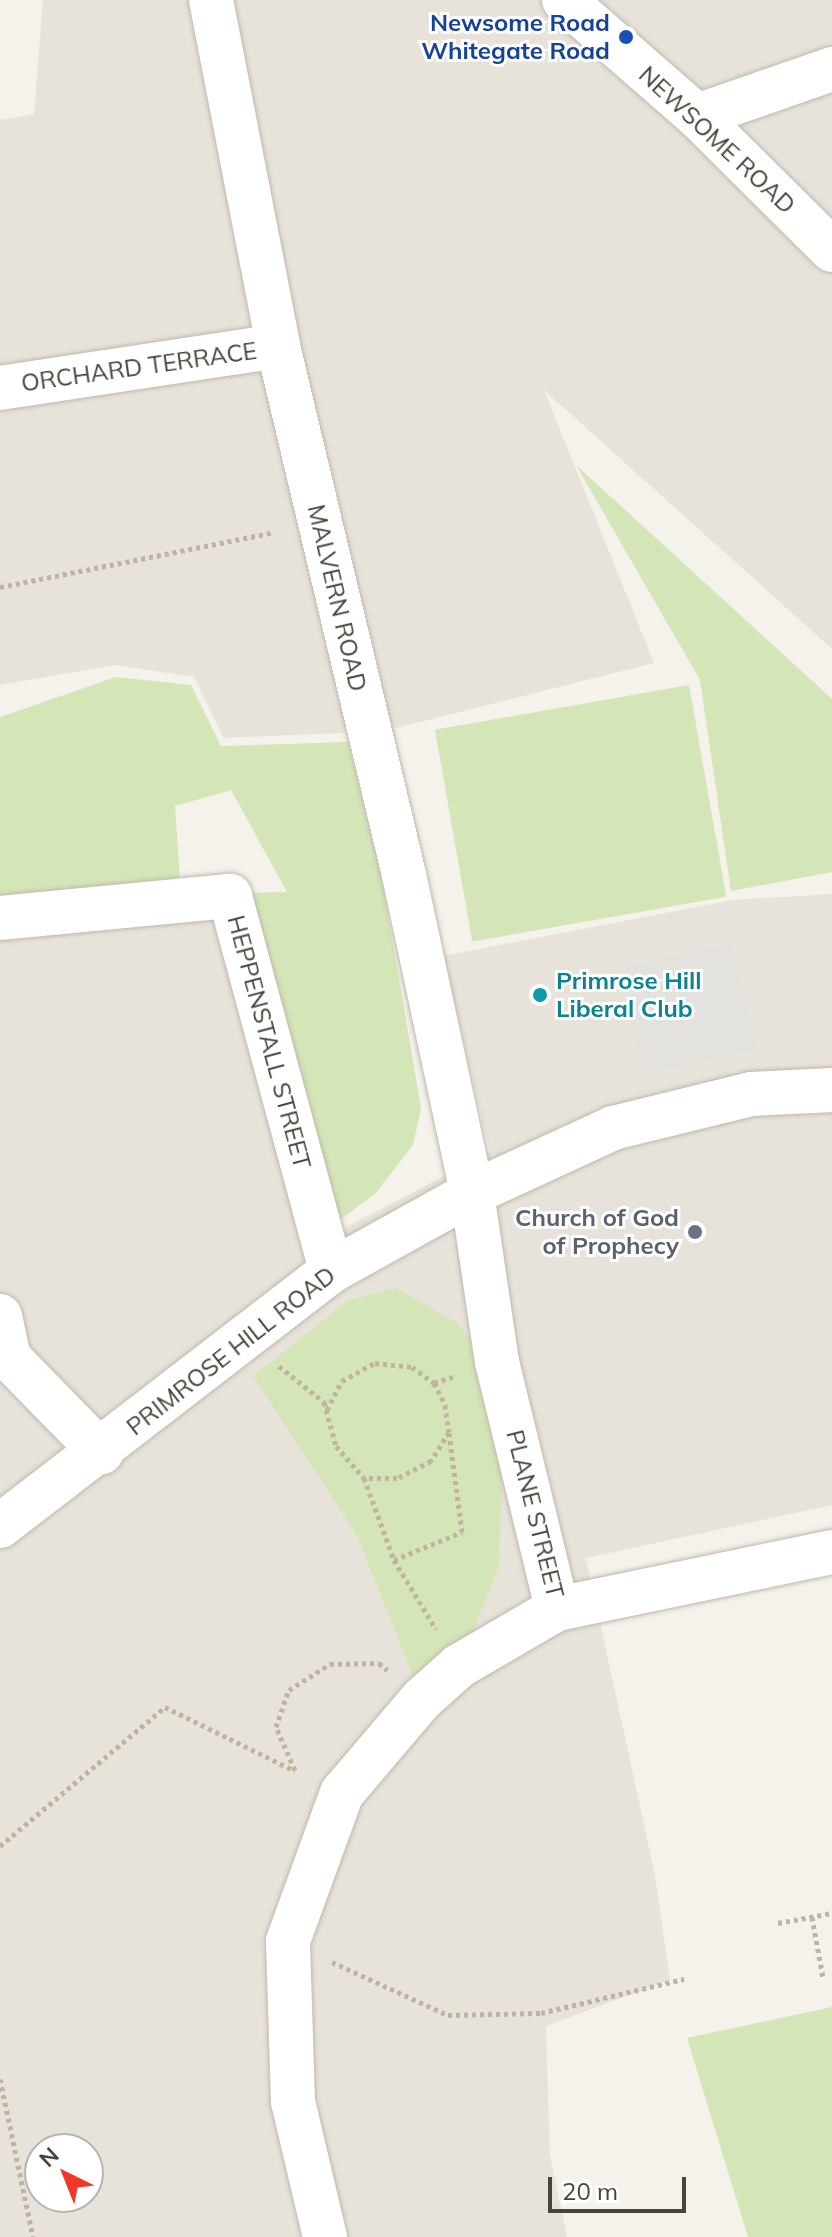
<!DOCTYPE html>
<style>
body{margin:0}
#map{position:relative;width:832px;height:2237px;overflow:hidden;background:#f5f1eb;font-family:Mulish,sans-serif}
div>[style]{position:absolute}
.residential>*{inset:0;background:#e8e3da}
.green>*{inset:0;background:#d4e6b7;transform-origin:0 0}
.parking>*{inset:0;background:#e4e2df;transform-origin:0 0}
.path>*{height:5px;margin-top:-2.5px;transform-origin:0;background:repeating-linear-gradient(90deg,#c1b3a0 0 4px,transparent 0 8px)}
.roads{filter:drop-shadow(0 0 2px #c0b8ae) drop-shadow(0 0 2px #c0b8ae)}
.minor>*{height:44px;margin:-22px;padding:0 22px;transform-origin:22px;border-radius:22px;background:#fff}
.dots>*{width:22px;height:22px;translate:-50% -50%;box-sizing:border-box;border:4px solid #fff;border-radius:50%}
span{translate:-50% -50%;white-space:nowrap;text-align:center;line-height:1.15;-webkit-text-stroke:6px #fff;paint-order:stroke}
.transit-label{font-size:24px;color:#164399;font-weight:700}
.right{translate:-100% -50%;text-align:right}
.street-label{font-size:24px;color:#494239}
.culture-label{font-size:24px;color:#0d838f;font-weight:700}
.left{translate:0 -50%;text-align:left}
.worship-label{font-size:24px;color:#5b616d;font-weight:700}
.north{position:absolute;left:24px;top:2133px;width:80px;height:80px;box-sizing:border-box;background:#fff;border:2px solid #b6b3b0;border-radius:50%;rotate:317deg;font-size:22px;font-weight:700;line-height:32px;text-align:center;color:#494239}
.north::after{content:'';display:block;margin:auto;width:28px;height:36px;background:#ef3828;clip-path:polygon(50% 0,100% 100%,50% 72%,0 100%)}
.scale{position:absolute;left:548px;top:2177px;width:138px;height:36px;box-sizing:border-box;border:4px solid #494239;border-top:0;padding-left:10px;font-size:24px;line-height:28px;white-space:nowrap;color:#494239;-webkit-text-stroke:6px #fff;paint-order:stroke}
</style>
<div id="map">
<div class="residential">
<div style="clip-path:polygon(43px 0,832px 0,832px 649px,544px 390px,654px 663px,384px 731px,224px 738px,194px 677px,115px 665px,0 685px,0 120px,34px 114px)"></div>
<div style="clip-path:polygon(evenodd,832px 894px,832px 1505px,586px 1558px,655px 1875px,670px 1980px,546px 2026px,550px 2156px,567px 2237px,0 2237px,0 920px,215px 905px,306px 1248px,490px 1152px,443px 956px,732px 900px,832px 894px,456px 1322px,422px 1699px,357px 1536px,254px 1376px,456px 1322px,832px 894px,40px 2149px,88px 2149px,88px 2197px,40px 2197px,40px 2149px)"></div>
</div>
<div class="green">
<div style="clip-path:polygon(576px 465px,832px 699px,832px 872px,731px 891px,700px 680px)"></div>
<div style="clip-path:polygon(116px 677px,191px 685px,221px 746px,348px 742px,382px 879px,421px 1108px,413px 1145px,375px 1194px,330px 1227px,241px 893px,287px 892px,231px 790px,175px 806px,181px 894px,0 897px,0 717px)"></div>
<div style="left:689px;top:685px;width:215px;height:258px;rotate:80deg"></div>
<div style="clip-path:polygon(396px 1288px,456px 1322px,505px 1383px,499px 1566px,459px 1666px,422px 1699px,357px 1536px,253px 1376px,349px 1300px)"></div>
<div style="clip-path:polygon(832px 2007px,832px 2237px,748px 2237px,687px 2038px)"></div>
</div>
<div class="parking">
<div style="left:731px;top:943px;width:109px;height:115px;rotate:77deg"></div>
</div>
<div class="path">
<div style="left:0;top:587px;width:280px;rotate:-11.3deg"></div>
<div style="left:279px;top:1366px;width:58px;rotate:38.7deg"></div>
<div style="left:324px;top:1402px;width:46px;rotate:74.7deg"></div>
<div style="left:336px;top:1446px;width:43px;rotate:48.8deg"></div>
<div style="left:364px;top:1478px;width:87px;rotate:69.9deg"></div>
<div style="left:394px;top:1560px;width:81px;rotate:58.7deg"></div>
<div style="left:434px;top:1383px;width:22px;rotate:-18deg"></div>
<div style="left:327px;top:1410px;width:33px;rotate:-63deg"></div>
<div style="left:342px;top:1381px;width:38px;rotate:-29deg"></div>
<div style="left:375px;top:1363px;width:37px;rotate:6deg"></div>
<div style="left:412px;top:1367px;width:27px;rotate:36deg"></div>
<div style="left:434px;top:1383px;width:25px;rotate:63deg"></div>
<div style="left:445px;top:1405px;width:27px;rotate:82deg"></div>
<div style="left:449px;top:1432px;width:34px;rotate:122deg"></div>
<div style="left:431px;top:1461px;width:38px;rotate:153deg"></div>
<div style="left:397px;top:1478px;width:33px;rotate:180deg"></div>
<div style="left:394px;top:1560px;width:74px;rotate:-22.4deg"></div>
<div style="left:462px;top:1532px;width:100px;rotate:-97.5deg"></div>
<div style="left:295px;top:1770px;width:47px;rotate:-113.8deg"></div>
<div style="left:276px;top:1727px;width:39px;rotate:-71deg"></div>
<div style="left:289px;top:1690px;width:49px;rotate:-32.4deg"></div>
<div style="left:330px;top:1664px;width:49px;rotate:-1.2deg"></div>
<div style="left:379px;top:1663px;width:11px;rotate:41deg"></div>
<div style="left:0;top:1846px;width:216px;rotate:-40.1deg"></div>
<div style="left:165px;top:1707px;width:145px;rotate:26.2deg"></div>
<div style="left:812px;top:1917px;width:62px;rotate:79.8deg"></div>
<div style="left:778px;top:1923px;width:55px;rotate:-10.5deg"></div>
<div style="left:332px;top:1962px;width:128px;rotate:24.6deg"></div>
<div style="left:448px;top:2015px;width:93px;rotate:-1.2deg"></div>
<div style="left:541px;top:2013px;width:147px;rotate:-13.4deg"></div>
<div style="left:0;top:2079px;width:161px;rotate:78.2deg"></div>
</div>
<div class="roads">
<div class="minor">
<div style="left:211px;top:0;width:352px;rotate:79deg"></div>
<div style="left:278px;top:346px;width:544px;rotate:76.6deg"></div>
<div style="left:404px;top:875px;width:325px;rotate:77.9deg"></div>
<div style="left:472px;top:1193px;width:171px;rotate:81.6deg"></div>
<div style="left:497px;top:1362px;width:254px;rotate:76.3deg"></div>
<div style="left:557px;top:1609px;width:281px;rotate:-11.7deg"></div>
<div style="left:564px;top:0;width:176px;rotate:41.1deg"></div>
<div style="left:697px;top:116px;width:190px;rotate:44.8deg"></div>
<div style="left:697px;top:116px;width:143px;rotate:-19.2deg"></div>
<div style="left:0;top:388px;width:281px;rotate:-8.6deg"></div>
<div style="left:0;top:918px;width:231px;rotate:-5.5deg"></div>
<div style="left:230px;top:896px;width:388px;rotate:74.9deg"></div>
<div style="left:0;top:1316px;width:43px;rotate:77.9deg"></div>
<div style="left:9px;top:1358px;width:132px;rotate:45.6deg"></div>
<div style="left:0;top:1526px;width:418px;rotate:-37.6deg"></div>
<div style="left:331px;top:1271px;width:161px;rotate:-29deg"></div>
<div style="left:472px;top:1193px;width:155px;rotate:-24.7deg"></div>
<div style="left:613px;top:1128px;width:142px;rotate:-13.8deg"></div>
<div style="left:751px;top:1094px;width:81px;rotate:-2.8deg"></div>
<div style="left:325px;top:2237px;width:139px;rotate:-103.3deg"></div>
<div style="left:293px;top:2102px;width:161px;rotate:-91.8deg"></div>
<div style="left:288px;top:1941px;width:158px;rotate:-70deg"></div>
<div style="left:342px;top:1793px;width:123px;rotate:-49.6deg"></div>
<div style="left:422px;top:1699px;width:50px;rotate:-41.7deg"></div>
<div style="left:459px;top:1666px;width:113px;rotate:-30.2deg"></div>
</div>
</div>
<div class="dots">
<div style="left:626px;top:37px;background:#1a4fb4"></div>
<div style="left:540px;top:995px;background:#0f9aa8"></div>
<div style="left:695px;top:1232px;background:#6b7280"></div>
</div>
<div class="transit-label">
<span class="right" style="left:610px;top:37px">Newsome Road<br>Whitegate Road</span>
</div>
<div class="street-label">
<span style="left:717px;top:140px;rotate:43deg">NEWSOME ROAD</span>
<span style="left:139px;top:367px;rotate:-8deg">ORCHARD TERRACE</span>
<span style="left:337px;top:598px;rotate:77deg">MALVERN ROAD</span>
<span style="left:269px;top:1042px;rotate:75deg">HEPPENSTALL STREET</span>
<span style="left:231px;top:1351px;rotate:-38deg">PRIMROSE HILL ROAD</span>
<span style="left:535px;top:1514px;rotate:76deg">PLANE STREET</span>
</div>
<div class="culture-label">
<span class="left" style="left:556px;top:995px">Primrose Hill<br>Liberal Club</span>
</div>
<div class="worship-label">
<span class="right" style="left:679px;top:1232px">Church of God<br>of Prophecy</span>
</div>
<div class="north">N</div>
<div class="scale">20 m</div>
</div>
